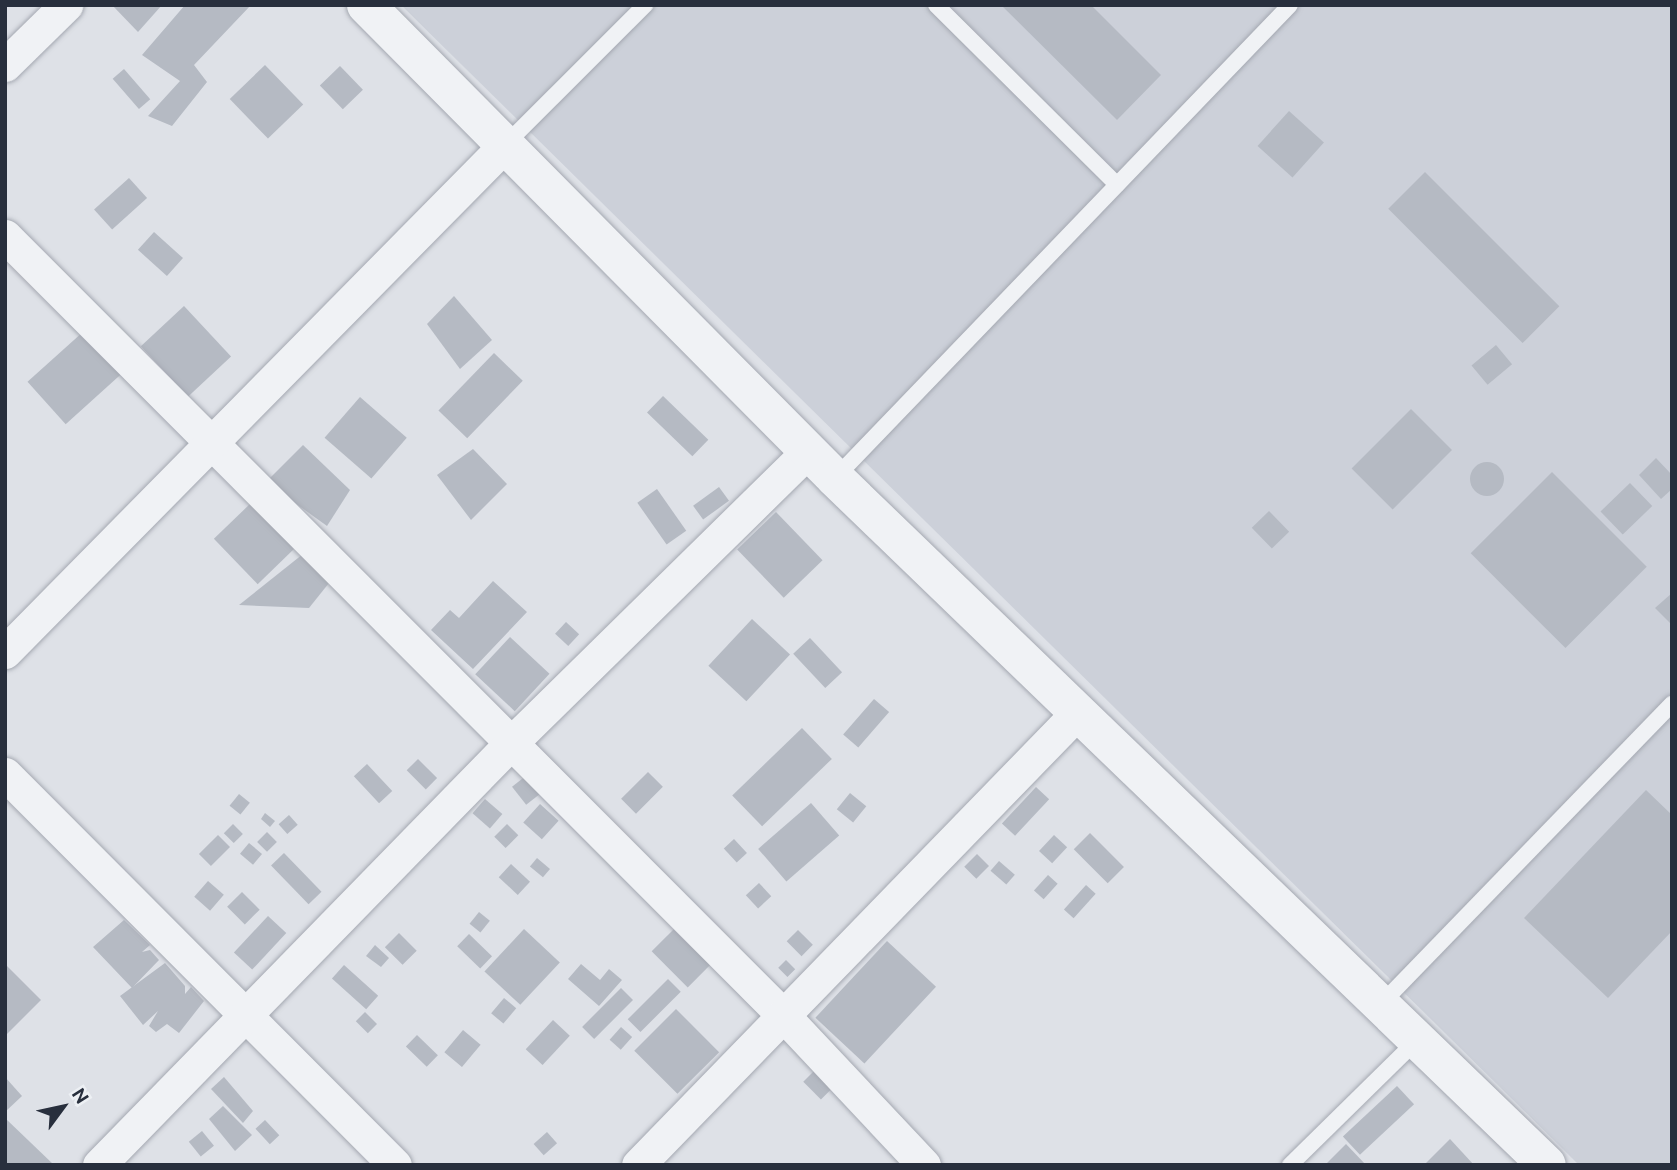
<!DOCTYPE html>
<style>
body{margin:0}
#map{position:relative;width:1677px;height:1170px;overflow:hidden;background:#dee1e7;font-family:Ubuntu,sans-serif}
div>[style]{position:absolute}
.built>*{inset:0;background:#ccd0d9}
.building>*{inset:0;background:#b5bac3;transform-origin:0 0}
.round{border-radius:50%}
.roads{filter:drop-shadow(0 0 2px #a4a8b1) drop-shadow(0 0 2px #a4a8b1)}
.service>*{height:16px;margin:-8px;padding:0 8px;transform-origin:8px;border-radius:8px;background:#f0f2f5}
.minor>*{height:33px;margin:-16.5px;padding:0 16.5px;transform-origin:16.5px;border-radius:16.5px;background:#f0f2f5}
.tertiary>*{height:38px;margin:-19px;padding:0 19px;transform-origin:19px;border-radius:19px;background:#f0f2f5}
span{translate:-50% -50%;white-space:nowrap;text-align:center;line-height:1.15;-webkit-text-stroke:6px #edf0f4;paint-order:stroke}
.frame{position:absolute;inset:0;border:7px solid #282f3d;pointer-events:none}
.north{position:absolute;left:28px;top:1072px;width:70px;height:70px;-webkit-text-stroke:5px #edf0f4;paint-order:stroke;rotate:57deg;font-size:19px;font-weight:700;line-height:28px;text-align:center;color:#282f3d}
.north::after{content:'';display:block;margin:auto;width:24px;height:32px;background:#282f3d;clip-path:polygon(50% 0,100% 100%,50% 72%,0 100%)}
</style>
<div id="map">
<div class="built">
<div style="clip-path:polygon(401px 5px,1672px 5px,1672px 1165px,1579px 1165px)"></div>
</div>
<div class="building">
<div style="clip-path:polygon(112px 5px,162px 5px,138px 32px)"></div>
<div style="clip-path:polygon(185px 5px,251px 5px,194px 65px,207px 82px,172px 126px,148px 116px,180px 81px,142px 55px)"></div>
<div style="clip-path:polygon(1001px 5px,1091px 5px,1161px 75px,1117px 120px)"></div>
<div style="left:265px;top:65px;width:55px;height:49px;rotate:46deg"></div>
<div style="left:340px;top:66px;width:33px;height:28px;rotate:46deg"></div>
<div style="left:124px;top:69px;width:40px;height:15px;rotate:49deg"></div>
<div style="left:1289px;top:111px;width:47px;height:47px;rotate:42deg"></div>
<div style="left:1425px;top:172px;width:190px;height:52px;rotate:45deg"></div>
<div style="left:129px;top:178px;width:27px;height:47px;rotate:48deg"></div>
<div style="left:154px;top:232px;width:39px;height:24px;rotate:42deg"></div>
<div style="clip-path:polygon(454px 296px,492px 340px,460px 369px,427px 324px)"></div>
<div style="left:184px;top:306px;width:69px;height:59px;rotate:47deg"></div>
<div style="left:84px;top:331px;width:57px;height:76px;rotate:48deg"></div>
<div style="left:1496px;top:345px;width:25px;height:32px;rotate:50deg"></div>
<div style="left:494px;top:353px;width:40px;height:80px;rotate:44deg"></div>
<div style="left:663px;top:396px;width:63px;height:23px;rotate:44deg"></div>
<div style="left:360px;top:397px;width:62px;height:54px;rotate:41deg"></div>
<div style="left:1411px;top:409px;width:58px;height:84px;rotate:45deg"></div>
<div style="clip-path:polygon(303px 445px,350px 490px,327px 526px,266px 482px)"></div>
<div style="clip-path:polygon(473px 449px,507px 484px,471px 520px,437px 475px)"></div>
<div style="clip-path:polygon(1656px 458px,1672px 475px,1672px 489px,1661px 499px,1639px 475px)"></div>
<div class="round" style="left:1470px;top:462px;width:34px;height:34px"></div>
<div style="left:1552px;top:472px;width:134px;height:115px;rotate:45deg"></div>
<div style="left:1630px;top:483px;width:32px;height:41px;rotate:46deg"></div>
<div style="left:719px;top:487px;width:17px;height:32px;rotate:54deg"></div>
<div style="left:657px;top:489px;width:51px;height:24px;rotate:55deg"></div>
<div style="left:252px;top:502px;width:63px;height:53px;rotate:46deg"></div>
<div style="left:1269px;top:511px;width:29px;height:24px;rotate:46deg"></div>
<div style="left:776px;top:512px;width:67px;height:54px;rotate:46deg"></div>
<div style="clip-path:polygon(303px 554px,329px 583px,309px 608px,239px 605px)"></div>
<div style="clip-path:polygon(493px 581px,527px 612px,473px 669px,431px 630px,450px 610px,459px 618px)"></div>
<div style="clip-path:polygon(1672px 593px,1672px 621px,1670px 623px,1655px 608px)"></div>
<div style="left:752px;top:619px;width:52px;height:64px;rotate:43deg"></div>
<div style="left:566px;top:622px;width:18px;height:16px;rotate:43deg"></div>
<div style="left:510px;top:637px;width:54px;height:51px;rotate:43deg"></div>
<div style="left:810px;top:638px;width:47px;height:23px;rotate:47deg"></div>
<div style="left:874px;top:699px;width:20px;height:47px;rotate:41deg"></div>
<div style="left:802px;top:728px;width:43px;height:97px;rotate:46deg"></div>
<div style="left:418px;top:759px;width:27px;height:16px;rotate:45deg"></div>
<div style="left:367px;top:764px;width:37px;height:18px;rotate:47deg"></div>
<div style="left:648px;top:772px;width:21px;height:38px;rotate:45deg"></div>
<div style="left:527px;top:775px;width:23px;height:19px;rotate:52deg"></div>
<div style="left:1036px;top:787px;width:18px;height:50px;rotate:43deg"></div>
<div style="clip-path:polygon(1646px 790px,1672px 815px,1672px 931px,1608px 998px,1524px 918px)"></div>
<div style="left:850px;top:793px;width:21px;height:21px;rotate:39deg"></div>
<div style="left:239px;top:794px;width:14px;height:15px;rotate:39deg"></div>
<div style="left:485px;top:799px;width:23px;height:19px;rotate:41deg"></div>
<div style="left:811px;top:803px;width:43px;height:70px;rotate:49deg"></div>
<div style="left:540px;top:804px;width:25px;height:25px;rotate:42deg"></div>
<div style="clip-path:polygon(265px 813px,275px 821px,270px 827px,261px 819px)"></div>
<div style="left:289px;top:815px;width:13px;height:14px;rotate:48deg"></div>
<div style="left:233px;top:824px;width:14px;height:13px;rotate:45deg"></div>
<div style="left:507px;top:824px;width:16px;height:18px;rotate:45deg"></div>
<div style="left:267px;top:832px;width:14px;height:14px;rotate:45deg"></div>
<div style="left:1090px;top:833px;width:48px;height:23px;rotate:45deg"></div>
<div style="left:218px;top:835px;width:17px;height:27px;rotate:45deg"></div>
<div style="left:1054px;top:835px;width:18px;height:22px;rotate:43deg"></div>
<div style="left:734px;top:839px;width:19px;height:14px;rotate:47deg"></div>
<div style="left:249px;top:843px;width:17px;height:14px;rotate:40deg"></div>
<div style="left:284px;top:853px;width:54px;height:18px;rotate:46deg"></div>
<div style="left:977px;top:854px;width:17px;height:18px;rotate:45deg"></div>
<div style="left:537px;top:858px;width:17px;height:11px;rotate:40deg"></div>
<div style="left:999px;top:861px;width:21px;height:13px;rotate:41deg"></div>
<div style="left:511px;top:864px;width:26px;height:18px;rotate:43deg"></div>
<div style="left:1048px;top:875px;width:13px;height:21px;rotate:42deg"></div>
<div style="left:208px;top:881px;width:21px;height:21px;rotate:41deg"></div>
<div style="left:759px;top:883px;width:18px;height:18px;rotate:47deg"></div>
<div style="left:1086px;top:885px;width:13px;height:33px;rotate:42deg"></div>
<div style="left:242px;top:892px;width:25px;height:21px;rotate:45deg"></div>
<div style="left:479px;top:912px;width:14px;height:15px;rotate:39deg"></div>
<div style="left:268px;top:916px;width:25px;height:50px;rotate:43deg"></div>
<div style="clip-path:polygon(124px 920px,150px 945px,142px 952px,150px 950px,159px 960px,132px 988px,93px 947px)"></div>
<div style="left:675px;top:928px;width:51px;height:33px;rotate:45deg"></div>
<div style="left:524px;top:929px;width:49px;height:58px;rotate:43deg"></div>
<div style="left:798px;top:930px;width:21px;height:16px;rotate:45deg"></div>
<div style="left:399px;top:933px;width:25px;height:20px;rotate:45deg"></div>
<div style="left:469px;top:934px;width:32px;height:17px;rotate:44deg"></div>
<div style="left:887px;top:941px;width:67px;height:105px;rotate:43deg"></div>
<div style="clip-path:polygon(375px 945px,389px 958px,381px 967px,366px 956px)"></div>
<div style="left:786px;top:960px;width:13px;height:11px;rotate:45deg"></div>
<div style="clip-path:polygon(165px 963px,185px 986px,185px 994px,191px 987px,204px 1001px,179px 1033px,167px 1024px,156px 1032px,149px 1026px,158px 1011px,143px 1025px,120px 996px)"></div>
<div style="clip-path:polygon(5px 964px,41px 1000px,5px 1036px)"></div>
<div style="clip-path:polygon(581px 964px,600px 980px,609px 969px,622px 980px,599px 1006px,568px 979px)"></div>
<div style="left:344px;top:965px;width:46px;height:18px;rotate:42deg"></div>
<div style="left:668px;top:979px;width:18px;height:57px;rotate:45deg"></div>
<div style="left:621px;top:988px;width:17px;height:55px;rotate:45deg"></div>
<div style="left:504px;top:998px;width:16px;height:20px;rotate:40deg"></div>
<div style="left:676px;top:1009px;width:61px;height:59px;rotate:45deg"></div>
<div style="left:365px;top:1012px;width:17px;height:13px;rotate:45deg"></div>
<div style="left:553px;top:1020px;width:23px;height:40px;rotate:43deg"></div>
<div style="left:621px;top:1027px;width:15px;height:17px;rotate:42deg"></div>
<div style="left:463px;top:1030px;width:23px;height:29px;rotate:40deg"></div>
<div style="left:417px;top:1035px;width:29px;height:16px;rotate:44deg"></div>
<div style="left:816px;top:1069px;width:25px;height:18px;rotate:45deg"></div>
<div style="clip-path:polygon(5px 1077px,22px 1096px,5px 1112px)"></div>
<div style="clip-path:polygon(224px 1077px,253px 1111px,243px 1123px,211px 1089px)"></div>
<div style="left:1397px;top:1086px;width:25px;height:74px;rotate:47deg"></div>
<div style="clip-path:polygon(223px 1106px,252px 1135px,235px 1151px,209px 1119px)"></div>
<div style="clip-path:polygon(5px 1118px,54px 1165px,5px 1165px)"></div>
<div style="left:265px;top:1120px;width:21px;height:13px;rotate:47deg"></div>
<div style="left:202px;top:1131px;width:19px;height:17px;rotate:51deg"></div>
<div style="left:547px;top:1132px;width:15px;height:18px;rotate:48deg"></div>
<div style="clip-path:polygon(1450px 1139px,1474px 1165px,1424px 1165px)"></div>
<div style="clip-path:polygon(1346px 1144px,1366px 1165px,1325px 1165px)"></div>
</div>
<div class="roads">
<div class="service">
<div style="left:936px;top:5px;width:255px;rotate:44.8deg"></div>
<div style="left:506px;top:144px;width:197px;rotate:-45deg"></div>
<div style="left:835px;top:478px;width:656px;rotate:-46.11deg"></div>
<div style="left:1381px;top:1004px;width:418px;rotate:-45.9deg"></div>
<div style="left:1290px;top:1165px;width:180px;rotate:-44.5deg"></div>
</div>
<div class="minor">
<div style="left:5px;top:65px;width:86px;rotate:-44.5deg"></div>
<div style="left:5px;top:236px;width:1101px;rotate:45.04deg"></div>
<div style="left:783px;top:1015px;width:206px;rotate:46.8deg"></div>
<div style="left:5px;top:652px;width:713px;rotate:-45.4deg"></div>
<div style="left:5px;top:774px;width:552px;rotate:45.07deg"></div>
<div style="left:99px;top:1165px;width:586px;rotate:-45.69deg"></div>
<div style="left:508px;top:746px;width:421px;rotate:-44.5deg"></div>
<div style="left:638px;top:1165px;width:632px;rotate:-45.83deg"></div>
</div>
<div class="tertiary">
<div style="left:366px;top:5px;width:666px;rotate:45.24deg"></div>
<div style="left:835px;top:478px;width:989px;rotate:43.98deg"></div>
</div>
</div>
<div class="frame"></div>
<div class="north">N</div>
</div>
